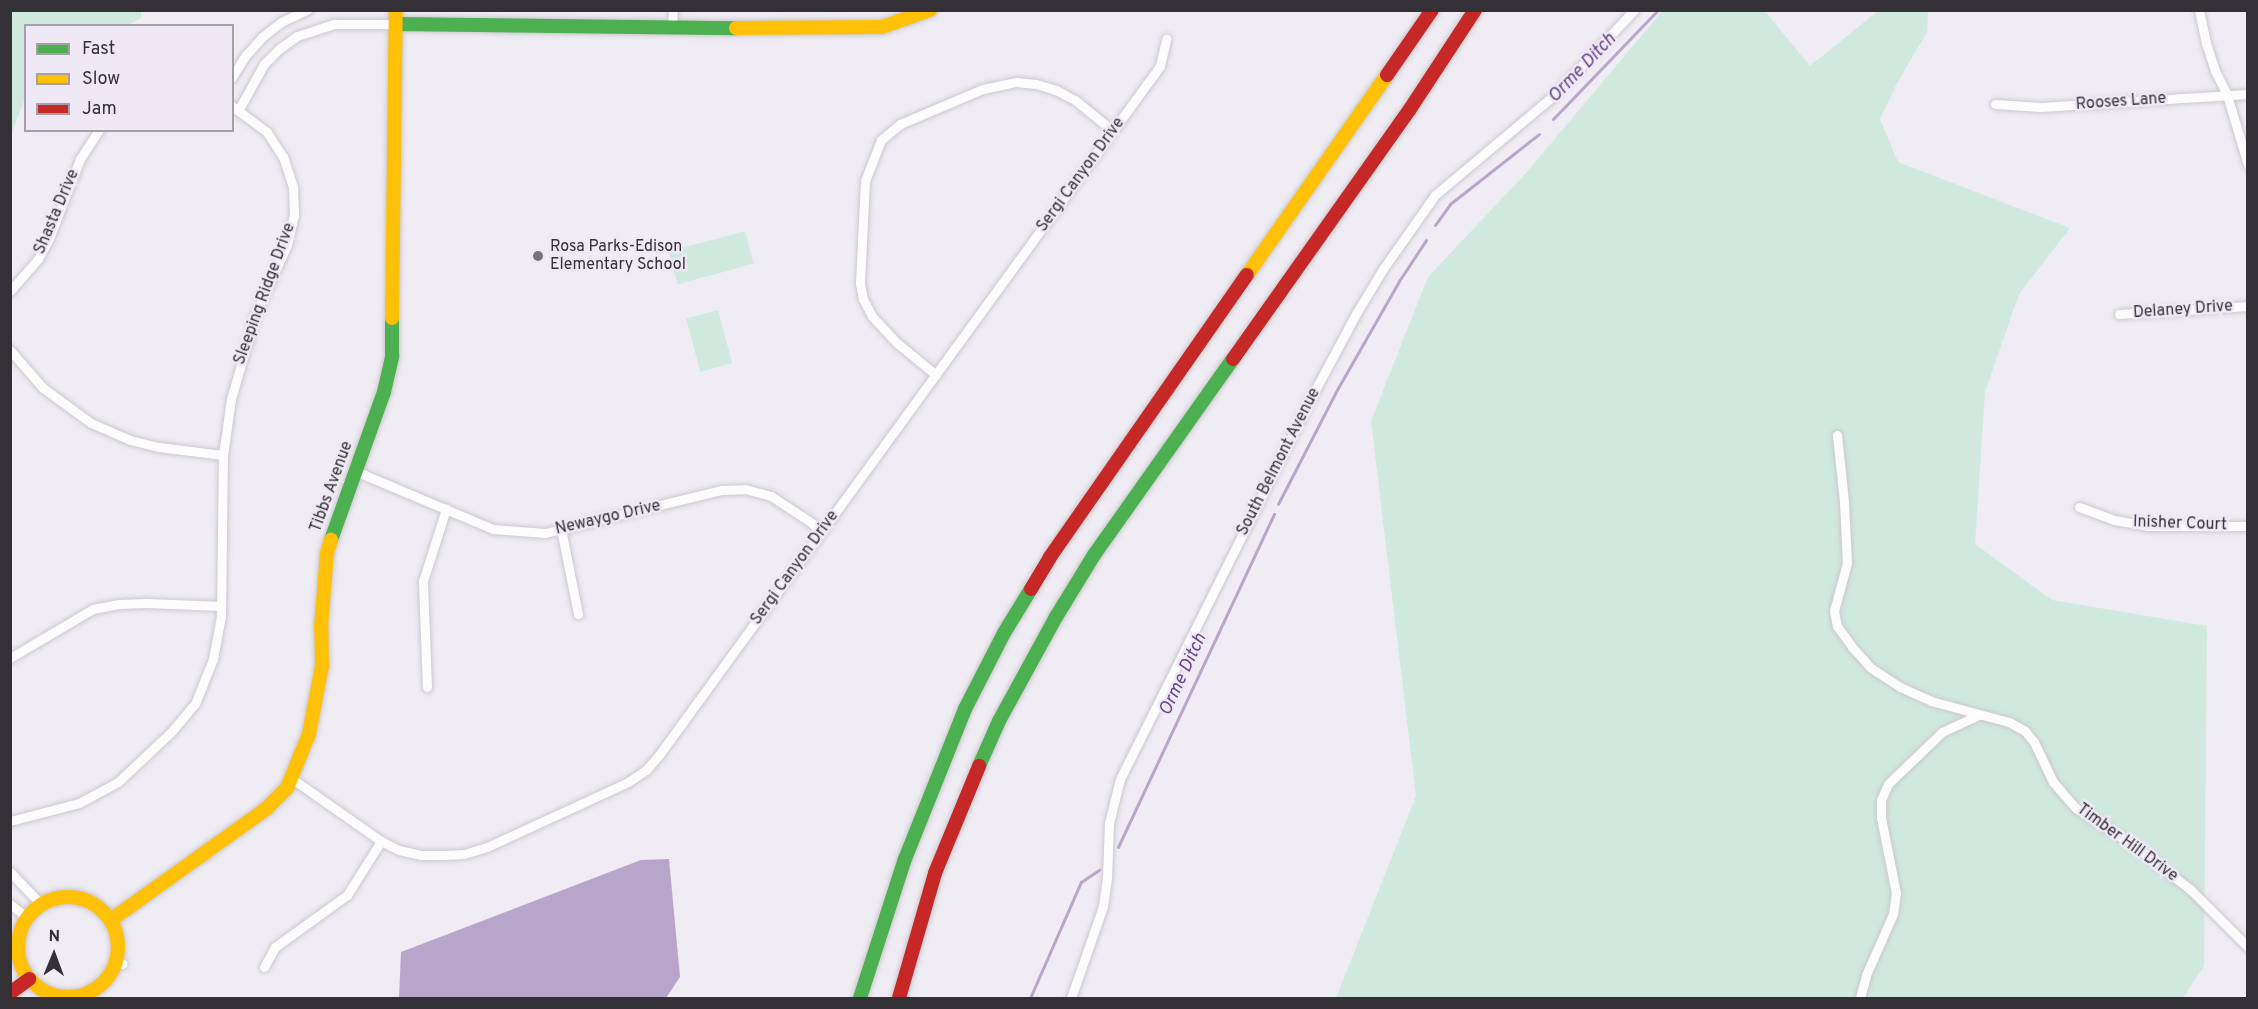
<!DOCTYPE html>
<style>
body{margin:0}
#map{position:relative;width:2258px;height:1009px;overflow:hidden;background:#efecf3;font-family:Overpass,sans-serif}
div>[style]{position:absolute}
.green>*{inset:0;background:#d0e9df;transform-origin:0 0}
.water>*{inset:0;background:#b8a5cc}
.stream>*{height:3px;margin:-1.5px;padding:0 1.5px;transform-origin:1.5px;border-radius:1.5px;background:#b8a5cc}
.roads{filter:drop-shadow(0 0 2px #cbc8ce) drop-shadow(0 0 2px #cbc8ce)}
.street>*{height:9px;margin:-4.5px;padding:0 4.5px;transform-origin:4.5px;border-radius:4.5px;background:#fdfcfd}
.fast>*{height:14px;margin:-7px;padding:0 7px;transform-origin:7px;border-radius:7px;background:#4caf50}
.slow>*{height:14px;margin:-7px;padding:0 7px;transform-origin:7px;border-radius:7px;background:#ffc107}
.slow>.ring{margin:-7px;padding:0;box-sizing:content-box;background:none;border:14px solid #ffc107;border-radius:50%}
.jam>*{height:14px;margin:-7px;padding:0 7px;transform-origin:7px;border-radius:7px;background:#c62828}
.dots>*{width:16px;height:16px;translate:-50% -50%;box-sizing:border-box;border:3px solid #efe9f6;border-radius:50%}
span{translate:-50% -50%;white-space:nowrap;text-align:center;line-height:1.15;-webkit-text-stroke:5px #efe9f6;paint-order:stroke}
.street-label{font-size:16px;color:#333136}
.poi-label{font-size:16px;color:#333136}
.left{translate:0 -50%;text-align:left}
.water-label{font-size:18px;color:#684488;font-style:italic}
.frame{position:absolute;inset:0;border:12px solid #333136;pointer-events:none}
.legend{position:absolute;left:24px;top:24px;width:210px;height:108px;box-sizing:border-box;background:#efe9f6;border:2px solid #a49fa9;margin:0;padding:8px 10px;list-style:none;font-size:18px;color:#333136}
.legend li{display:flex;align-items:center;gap:12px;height:30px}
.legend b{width:30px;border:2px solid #a49fa9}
.north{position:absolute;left:24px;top:925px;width:60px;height:60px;-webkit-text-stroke:4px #efe9f6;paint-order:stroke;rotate:1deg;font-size:16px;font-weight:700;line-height:24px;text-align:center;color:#333136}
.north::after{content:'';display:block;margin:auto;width:21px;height:27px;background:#333136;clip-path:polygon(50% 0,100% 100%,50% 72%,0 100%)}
</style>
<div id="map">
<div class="green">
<div style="clip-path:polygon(11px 10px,141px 11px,141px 18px,128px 25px,26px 26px,25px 98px,11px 135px)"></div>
<div style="clip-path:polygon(1662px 11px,1765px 11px,1810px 66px,1878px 11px,1928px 11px,1927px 32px,1896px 85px,1880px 119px,1898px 162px,2070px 228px,2019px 294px,1985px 392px,1975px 544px,2052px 600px,2207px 626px,2204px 966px,2183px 998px,1336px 998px,1416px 796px,1371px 421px,1428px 277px,1527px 172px)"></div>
<div style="left:745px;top:231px;width:34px;height:79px;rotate:75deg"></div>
<div style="left:718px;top:310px;width:55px;height:33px;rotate:75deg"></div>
</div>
<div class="water">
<div style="clip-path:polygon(669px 859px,680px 977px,666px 998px,399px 998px,401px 952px,641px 860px)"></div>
</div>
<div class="stream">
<div style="left:1553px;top:119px;width:151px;rotate:-46.1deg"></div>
<div style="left:1435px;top:225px;width:26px;rotate:-54deg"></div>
<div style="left:1450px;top:204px;width:113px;rotate:-38.2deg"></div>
<div style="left:1278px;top:504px;width:131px;rotate:-62.7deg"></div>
<div style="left:1338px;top:388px;width:123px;rotate:-60.3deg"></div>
<div style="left:1399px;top:281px;width:49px;rotate:-56.6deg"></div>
<div style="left:1118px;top:847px;width:368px;rotate:-64.9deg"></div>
<div style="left:1030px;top:998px;width:127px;rotate:-66.3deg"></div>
<div style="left:1081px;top:882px;width:22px;rotate:-34deg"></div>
</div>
<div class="roads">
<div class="street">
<div style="left:2199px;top:10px;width:34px;rotate:78deg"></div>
<div style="left:2206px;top:43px;width:29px;rotate:72deg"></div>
<div style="left:2215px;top:71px;width:27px;rotate:63deg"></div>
<div style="left:2227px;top:95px;width:73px;rotate:73.3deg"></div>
<div style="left:672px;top:27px;width:17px;rotate:-87deg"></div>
<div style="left:232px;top:77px;width:26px;rotate:-58deg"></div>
<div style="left:246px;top:55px;width:24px;rotate:-48deg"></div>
<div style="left:262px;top:37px;width:24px;rotate:-38deg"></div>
<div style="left:281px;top:22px;width:29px;rotate:-25deg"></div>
<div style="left:1995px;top:104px;width:46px;rotate:3.7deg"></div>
<div style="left:2041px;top:107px;width:207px;rotate:-3.6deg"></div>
<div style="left:239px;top:109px;width:51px;rotate:-60.9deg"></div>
<div style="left:264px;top:64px;width:21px;rotate:-45deg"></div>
<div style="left:279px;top:49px;width:22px;rotate:-36deg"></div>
<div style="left:297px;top:36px;width:40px;rotate:-18deg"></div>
<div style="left:335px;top:24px;width:61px"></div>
<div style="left:10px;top:291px;width:43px;rotate:-48.8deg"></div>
<div style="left:38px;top:259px;width:24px;rotate:-62deg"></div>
<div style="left:49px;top:238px;width:85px;rotate:-68.6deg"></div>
<div style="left:80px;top:159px;width:35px;rotate:-57deg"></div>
<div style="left:2119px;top:314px;width:129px;rotate:-3.5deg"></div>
<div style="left:10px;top:350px;width:50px;rotate:49deg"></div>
<div style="left:43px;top:388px;width:59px;rotate:36.1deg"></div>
<div style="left:91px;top:423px;width:43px;rotate:23.6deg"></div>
<div style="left:130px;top:440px;width:30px;rotate:14deg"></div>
<div style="left:159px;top:447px;width:64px;rotate:7.1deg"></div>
<div style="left:936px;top:375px;width:52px;rotate:-140.5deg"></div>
<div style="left:896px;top:342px;width:35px;rotate:-133deg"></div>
<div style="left:872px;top:316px;width:19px;rotate:-118deg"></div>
<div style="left:863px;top:299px;width:16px;rotate:-101deg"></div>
<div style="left:860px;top:283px;width:102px;rotate:-87.2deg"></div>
<div style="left:865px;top:181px;width:44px;rotate:-68.7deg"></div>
<div style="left:881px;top:140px;width:25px;rotate:-40deg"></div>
<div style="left:900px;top:124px;width:90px;rotate:-22.9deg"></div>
<div style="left:983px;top:89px;width:34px;rotate:-12deg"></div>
<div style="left:1016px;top:82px;width:20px;rotate:6deg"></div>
<div style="left:1036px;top:84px;width:21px;rotate:17deg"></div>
<div style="left:1056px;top:90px;width:21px;rotate:28deg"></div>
<div style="left:1075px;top:100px;width:49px;rotate:39.2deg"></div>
<div style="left:1837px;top:435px;width:67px;rotate:84deg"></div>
<div style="left:1844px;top:502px;width:61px;rotate:87.2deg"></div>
<div style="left:1847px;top:563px;width:50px;rotate:105.2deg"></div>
<div style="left:1834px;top:611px;width:15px;rotate:79deg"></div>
<div style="left:1837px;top:626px;width:26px;rotate:54deg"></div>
<div style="left:1852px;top:647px;width:28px;rotate:48deg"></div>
<div style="left:1871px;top:668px;width:35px;rotate:33deg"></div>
<div style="left:1900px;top:687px;width:34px;rotate:24deg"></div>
<div style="left:1931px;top:701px;width:81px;rotate:15.1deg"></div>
<div style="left:2009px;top:722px;width:18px;rotate:29deg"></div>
<div style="left:2025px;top:731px;width:14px;rotate:51deg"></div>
<div style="left:2034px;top:742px;width:44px;rotate:64.6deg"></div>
<div style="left:2053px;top:782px;width:35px;rotate:49deg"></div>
<div style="left:2076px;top:808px;width:72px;rotate:33deg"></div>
<div style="left:2136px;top:847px;width:70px;rotate:38deg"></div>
<div style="left:2191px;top:890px;width:81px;rotate:45deg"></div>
<div style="left:355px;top:471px;width:150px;rotate:22.8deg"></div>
<div style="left:493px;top:529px;width:52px;rotate:4.4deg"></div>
<div style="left:545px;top:533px;width:182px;rotate:-13.7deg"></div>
<div style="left:722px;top:490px;width:23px;rotate:-2deg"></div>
<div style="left:745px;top:489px;width:27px;rotate:15deg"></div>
<div style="left:771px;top:496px;width:49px;rotate:33.4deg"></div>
<div style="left:812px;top:523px;width:13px;rotate:51deg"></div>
<div style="left:2079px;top:507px;width:37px;rotate:20deg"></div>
<div style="left:2114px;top:520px;width:34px;rotate:10deg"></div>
<div style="left:2147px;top:526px;width:101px"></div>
<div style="left:561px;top:529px;width:87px;rotate:78.7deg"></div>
<div style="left:10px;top:658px;width:96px;rotate:-30.6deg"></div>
<div style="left:93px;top:609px;width:26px;rotate:-11deg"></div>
<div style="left:119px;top:604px;width:27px;rotate:-2deg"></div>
<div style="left:146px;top:603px;width:75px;rotate:2.3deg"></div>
<div style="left:427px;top:687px;width:106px;rotate:-92.2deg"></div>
<div style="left:423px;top:581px;width:76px;rotate:-72.3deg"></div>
<div style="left:291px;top:778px;width:110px;rotate:35deg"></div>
<div style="left:381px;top:841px;width:20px;rotate:27deg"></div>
<div style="left:399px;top:850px;width:23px;rotate:13deg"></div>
<div style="left:421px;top:855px;width:23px"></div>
<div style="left:444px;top:855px;width:20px;rotate:-3deg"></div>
<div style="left:464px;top:854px;width:24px;rotate:-17deg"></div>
<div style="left:487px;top:847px;width:155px;rotate:-24.7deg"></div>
<div style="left:628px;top:782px;width:22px;rotate:-34deg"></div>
<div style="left:646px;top:770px;width:20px;rotate:-49deg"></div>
<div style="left:659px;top:755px;width:852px;rotate:-53.98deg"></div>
<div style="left:1160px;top:66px;width:28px;rotate:-77deg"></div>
<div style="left:10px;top:821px;width:71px;rotate:-14.6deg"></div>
<div style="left:79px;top:803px;width:44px;rotate:-28.3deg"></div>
<div style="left:118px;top:782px;width:74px;rotate:-43.4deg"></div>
<div style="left:172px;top:731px;width:35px;rotate:-50deg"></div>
<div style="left:195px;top:704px;width:48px;rotate:-68.2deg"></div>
<div style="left:213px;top:659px;width:44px;rotate:-79.5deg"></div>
<div style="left:221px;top:616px;width:161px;rotate:-89.3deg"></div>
<div style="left:223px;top:455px;width:57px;rotate:-81.9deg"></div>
<div style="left:231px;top:399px;width:90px;rotate:-73.8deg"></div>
<div style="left:256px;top:313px;width:75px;rotate:-65.5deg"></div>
<div style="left:287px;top:245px;width:31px;rotate:-77deg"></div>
<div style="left:294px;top:215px;width:28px;rotate:-92deg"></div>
<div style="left:293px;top:187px;width:32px;rotate:-108deg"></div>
<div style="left:283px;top:157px;width:30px;rotate:-123deg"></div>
<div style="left:267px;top:132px;width:44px;rotate:-143.4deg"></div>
<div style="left:10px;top:872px;width:45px;rotate:45.9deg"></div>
<div style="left:10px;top:904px;width:22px;rotate:39deg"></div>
<div style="left:117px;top:962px;width:6px;rotate:18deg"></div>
<div style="left:264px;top:967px;width:23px;rotate:-61deg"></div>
<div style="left:275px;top:947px;width:89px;rotate:-35.8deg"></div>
<div style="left:347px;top:895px;width:64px;rotate:-57.8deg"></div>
<div style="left:1071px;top:998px;width:97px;rotate:-70.8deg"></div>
<div style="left:1103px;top:906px;width:28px;rotate:-82deg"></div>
<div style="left:1107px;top:878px;width:55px;rotate:-87.9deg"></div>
<div style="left:1109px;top:823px;width:45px;rotate:-76deg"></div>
<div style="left:1120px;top:779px;width:416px;rotate:-63.4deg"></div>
<div style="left:1306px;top:407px;width:108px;rotate:-61.8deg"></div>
<div style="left:1357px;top:312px;width:50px;rotate:-58.8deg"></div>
<div style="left:1383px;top:269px;width:90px;rotate:-54.9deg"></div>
<div style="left:1435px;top:195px;width:155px;rotate:-40deg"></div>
<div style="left:1554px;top:95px;width:117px;rotate:-46.7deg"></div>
<div style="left:1860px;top:998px;width:24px;rotate:-75deg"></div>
<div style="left:1866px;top:975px;width:67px;rotate:-66.1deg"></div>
<div style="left:1893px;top:914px;width:21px;rotate:-82deg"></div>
<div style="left:1896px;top:893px;width:76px;rotate:-101.3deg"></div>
<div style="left:1881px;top:818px;width:18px;rotate:-90deg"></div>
<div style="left:1881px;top:800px;width:17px;rotate:-66deg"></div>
<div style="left:1888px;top:784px;width:75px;rotate:-43.9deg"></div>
<div style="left:1942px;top:732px;width:40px;rotate:-25deg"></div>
</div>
<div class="fast">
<div style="left:396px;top:24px;width:340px;rotate:0.7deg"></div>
<div style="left:331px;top:540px;width:157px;rotate:-70.3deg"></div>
<div style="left:384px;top:392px;width:37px;rotate:-77deg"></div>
<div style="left:392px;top:356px;width:38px;rotate:-90deg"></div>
<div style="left:979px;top:766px;width:49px;rotate:-66deg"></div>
<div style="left:999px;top:721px;width:119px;rotate:-61.3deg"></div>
<div style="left:1056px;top:617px;width:73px;rotate:-58.5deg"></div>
<div style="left:1094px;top:555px;width:240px;rotate:-54.7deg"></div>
<div style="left:860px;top:998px;width:146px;rotate:-72.1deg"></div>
<div style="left:905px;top:859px;width:162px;rotate:-68.2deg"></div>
<div style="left:965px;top:709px;width:85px;rotate:-62.8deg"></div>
<div style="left:1004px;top:633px;width:52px;rotate:-58.5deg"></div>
</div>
<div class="slow">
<div style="left:736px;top:28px;width:146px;rotate:-0.4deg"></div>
<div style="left:882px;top:27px;width:51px;rotate:-19.5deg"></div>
<div style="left:1247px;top:275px;width:244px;rotate:-55deg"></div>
<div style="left:392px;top:318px;width:308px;rotate:-89.3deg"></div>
<div class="ring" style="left:18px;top:897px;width:86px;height:86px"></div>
<div style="left:111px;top:920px;width:191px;rotate:-35.6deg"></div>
<div style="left:266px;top:809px;width:30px;rotate:-45deg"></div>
<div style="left:287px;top:788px;width:58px;rotate:-67.8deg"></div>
<div style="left:309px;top:734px;width:69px;rotate:-79.2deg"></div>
<div style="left:322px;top:666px;width:39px;rotate:-91deg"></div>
<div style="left:321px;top:627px;width:74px;rotate:-85.4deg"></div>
<div style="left:327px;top:553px;width:14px;rotate:-73deg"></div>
</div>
<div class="jam">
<div style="left:1387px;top:75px;width:79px;rotate:-55.3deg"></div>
<div style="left:1233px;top:359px;width:306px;rotate:-54.7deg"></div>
<div style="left:1410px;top:109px;width:118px;rotate:-56.7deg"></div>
<div style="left:1031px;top:589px;width:37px;rotate:-59deg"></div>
<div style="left:1050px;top:557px;width:344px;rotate:-55.1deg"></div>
<div style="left:10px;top:993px;width:24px;rotate:-36deg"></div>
<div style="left:899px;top:998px;width:130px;rotate:-73.9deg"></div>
<div style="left:935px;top:873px;width:116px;rotate:-67.6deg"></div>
</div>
</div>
<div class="dots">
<div style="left:538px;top:256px;background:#757278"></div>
</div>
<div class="street-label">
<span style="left:2121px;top:102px;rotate:-4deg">Rooses Lane</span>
<span style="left:1081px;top:175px;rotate:-54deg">Sergi Canyon Drive</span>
<span style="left:57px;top:212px;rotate:-67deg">Shasta Drive</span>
<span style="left:265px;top:294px;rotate:-70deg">Sleeping Ridge Drive</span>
<span style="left:2183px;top:310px;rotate:-4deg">Delaney Drive</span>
<span style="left:1279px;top:462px;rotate:-63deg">South Belmont Avenue</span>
<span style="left:332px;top:487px;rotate:-70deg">Tibbs Avenue</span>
<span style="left:608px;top:518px;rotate:-13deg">Newaygo Drive</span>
<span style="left:2180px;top:524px;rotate:2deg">Inisher Court</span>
<span style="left:795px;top:568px;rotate:-54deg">Sergi Canyon Drive</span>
<span style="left:2127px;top:843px;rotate:36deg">Timber Hill Drive</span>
</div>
<div class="poi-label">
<span class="left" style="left:550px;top:256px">Rosa Parks-Edison<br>Elementary School</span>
</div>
<div class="water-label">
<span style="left:1583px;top:69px;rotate:-46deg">Orme Ditch</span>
<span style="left:1184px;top:675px;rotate:-65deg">Orme Ditch</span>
</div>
<div class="frame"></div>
<ul class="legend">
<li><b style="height:8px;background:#4caf50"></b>Fast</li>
<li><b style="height:8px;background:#ffc107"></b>Slow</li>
<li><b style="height:8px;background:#c62828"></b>Jam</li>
</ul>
<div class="north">N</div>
</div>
